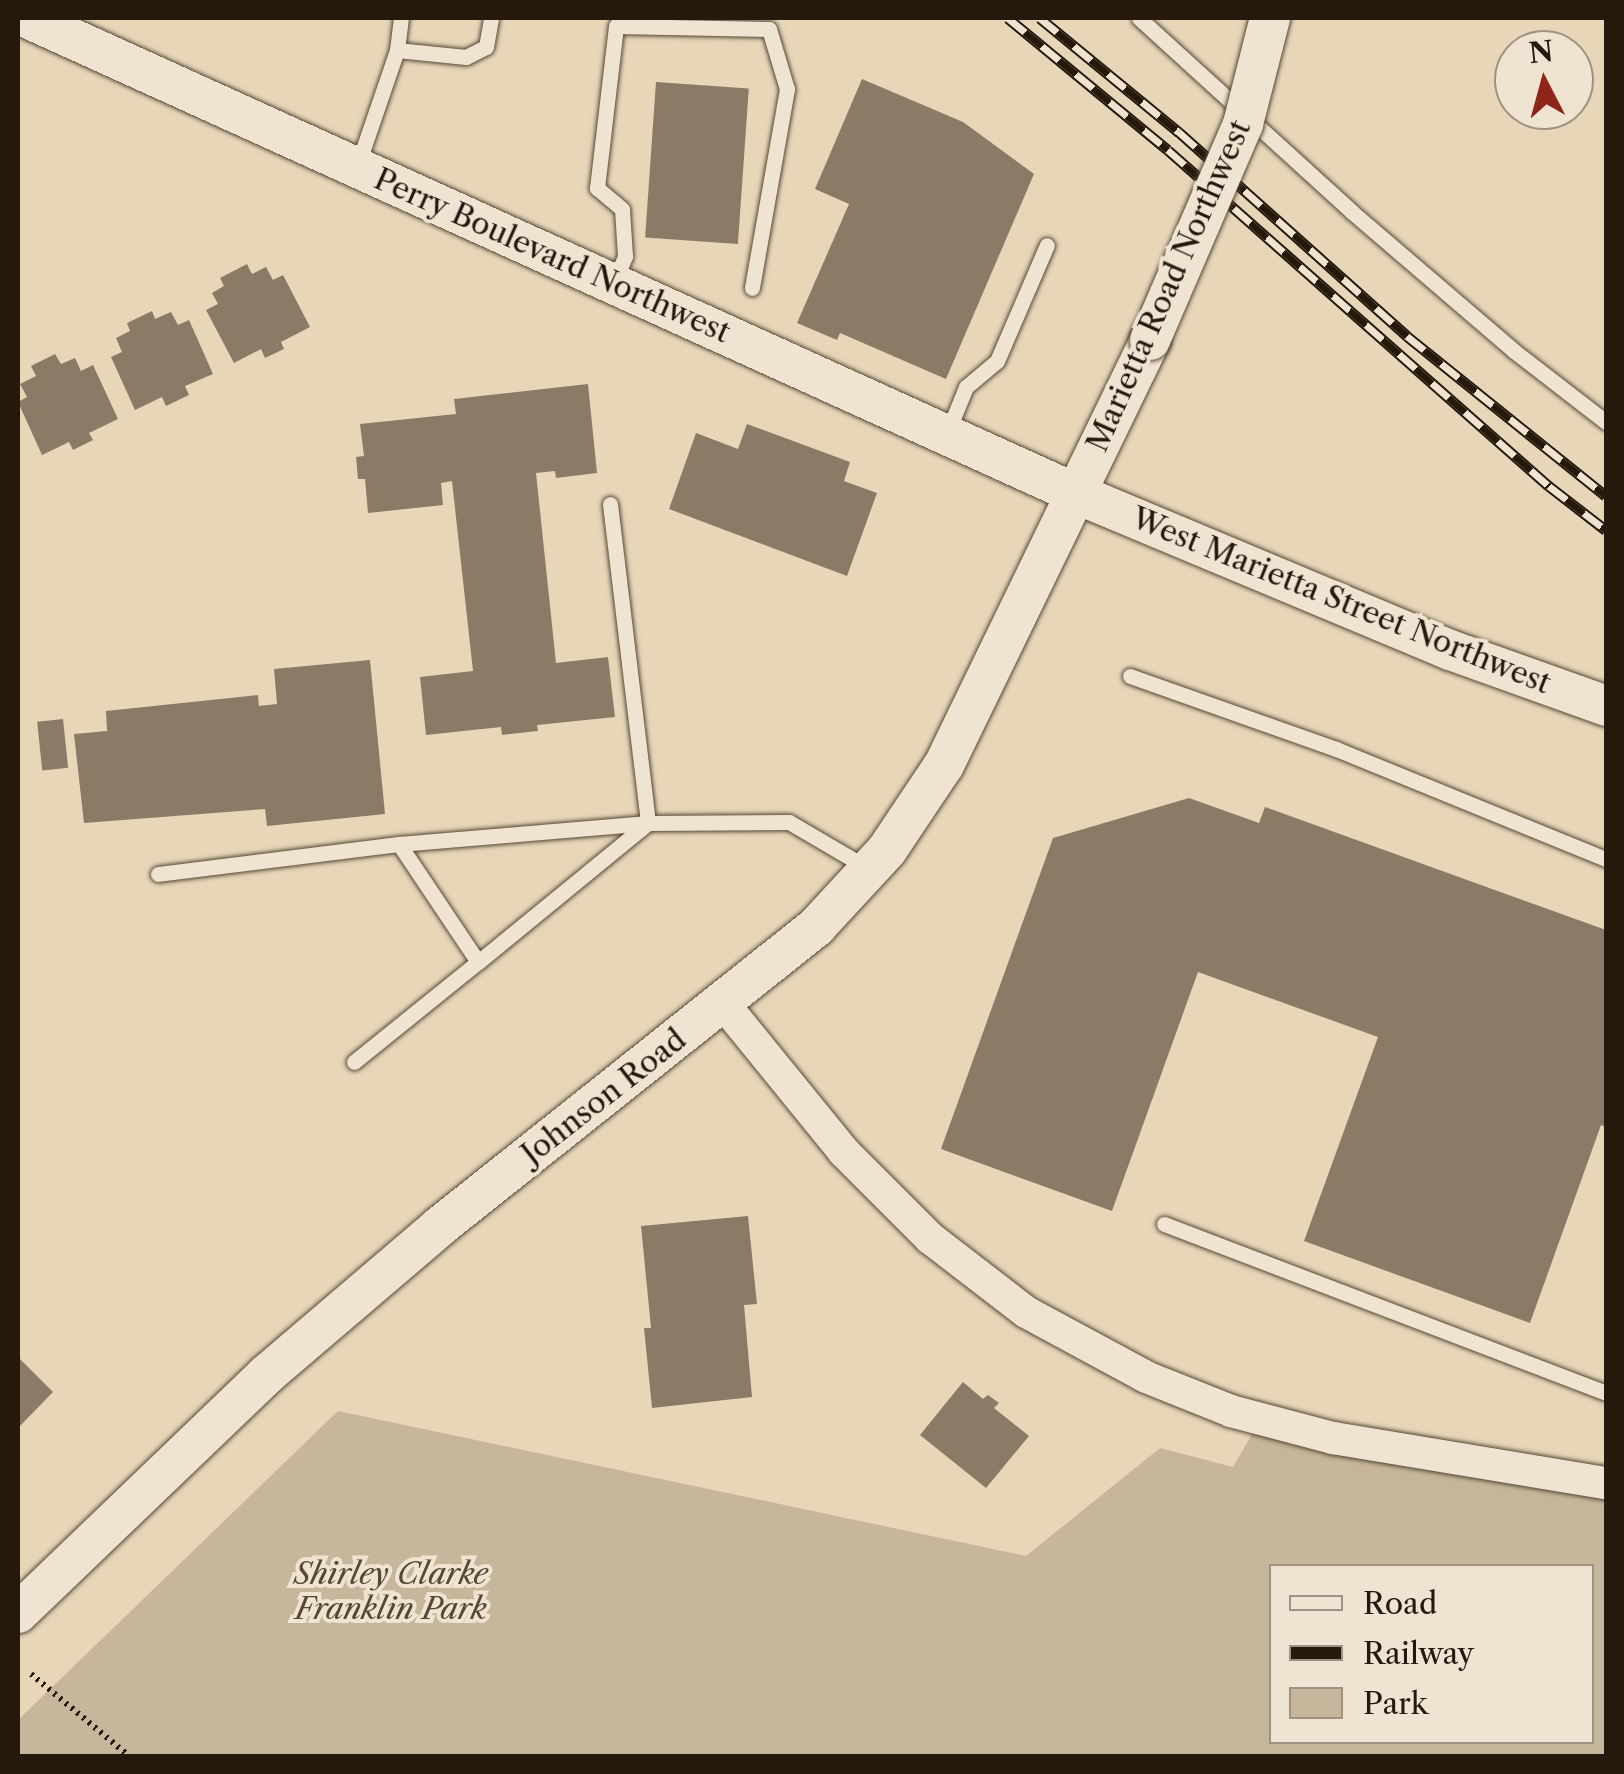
<!DOCTYPE html>
<style>
body{margin:0}
#map{position:relative;width:1624px;height:1774px;overflow:hidden;background:#e7d6b8;font-family:"Libre Caslon Text",serif}
div>[style]{position:absolute}
.green>*{inset:0;background:#c6b69b}
.building>*{inset:0;background:#897b65;transform-origin:0 0}
.path>*{height:6px;margin-top:-3px;transform-origin:0;background:repeating-linear-gradient(90deg,#24190b 0 2.5px,transparent 0 7.5px)}
.roads{filter:drop-shadow(0 0 2px #554836) drop-shadow(0 0 2px #554836)}
.service>*{height:15px;margin:-7.5px;padding:0 7.5px;transform-origin:7.5px;border-radius:7.5px;background:#efe4d1}
.minor>*{height:32px;margin:-16px;padding:0 16px;transform-origin:16px;border-radius:16px;background:#efe4d1}
.tertiary>*{height:40px;margin:-20px;padding:0 20px;transform-origin:20px;border-radius:20px;background:#efe4d1}
.rail>*{height:11px;margin-top:-5.5px;transform-origin:0;background:repeating-linear-gradient(90deg,#efe4d1 0 22px,#24190b 0 44px);box-sizing:border-box;border-block:2px solid #24190b}
.bridges{filter:drop-shadow(0 0 2px #554836) drop-shadow(0 0 2px #554836)}
.tertiary-bridge>*{height:40px;margin:-20px;padding:0 20px;transform-origin:20px;border-radius:20px;background:#efe4d1}
span{translate:-50% -50%;white-space:nowrap;text-align:center;line-height:1.15;-webkit-text-stroke:8px #efe4d1;paint-order:stroke}
.street-label{font-size:30px;color:#24190b}
.park-label{font-size:30px;color:#554836;font-style:italic}
.frame{position:absolute;inset:0;border:20px solid #24190b;pointer-events:none}
.legend{position:absolute;left:1269px;top:1564px;width:325px;height:180px;box-sizing:border-box;background:#efe4d1;border:2px solid #9e9382;margin:0;padding:12px 18px;list-style:none;font-size:30px;color:#24190b}
.legend li{display:flex;align-items:center;gap:20px;height:50px}
.legend b{width:50px;border:2px solid #9e9382}
.north{position:absolute;left:1494px;top:30px;width:100px;height:100px;box-sizing:border-box;background:#efe4d1;border:2px solid #9e9382;border-radius:50%;rotate:354deg;font-size:28px;font-weight:700;line-height:40px;text-align:center;color:#24190b}
.north::after{content:'';display:block;margin:auto;width:35px;height:45px;background:#8f2418;clip-path:polygon(50% 0,100% 100%,50% 72%,0 100%)}
</style>
<div id="map">
<div class="green">
<div style="clip-path:polygon(evenodd,1266px 1410px,1606px 1492px,1606px 1756px,18px 1756px,18px 1720px,338px 1411px,1026px 1556px,1160px 1448px,1233px 1467px,1266px 1410px,1272px 1566px,1592px 1566px,1592px 1742px,1272px 1742px,1272px 1566px)"></div>
</div>
<div class="building">
<div style="clip-path:polygon(862px 79px,963px 122px,1034px 174px,946px 379px,840px 333px,837px 340px,797px 323px,849px 204px,815px 189px)"></div>
<div style="left:656px;top:82px;width:93px;height:156px;rotate:4deg"></div>
<div style="clip-path:polygon(247px 264px,252px 274px,266px 267px,273px 280px,283px 275px,310px 327px,281px 342px,284px 349px,265px 358px,261px 349px,234px 363px,206px 310px,218px 304px,212px 293px,224px 286px,220px 278px)"></div>
<div style="clip-path:polygon(152px 311px,155px 319px,171px 312px,178px 325px,189px 320px,213px 374px,185px 386px,189px 395px,166px 406px,162px 397px,135px 410px,111px 357px,122px 352px,116px 338px,130px 331px,127px 323px)"></div>
<div style="clip-path:polygon(55px 354px,61px 364px,75px 358px,81px 371px,93px 365px,118px 419px,89px 433px,93px 440px,73px 450px,69px 442px,42px 455px,18px 402px,27px 397px,20px 384px,36px 376px,31px 366px)"></div>
<div style="clip-path:polygon(588px 384px,597px 473px,556px 478px,555px 471px,536px 473px,556px 663px,608px 657px,615px 717px,537px 725px,538px 731px,502px 735px,501px 727px,426px 735px,420px 677px,473px 671px,452px 481px,441px 483px,443px 505px,368px 513px,365px 479px,358px 479px,356px 457px,364px 456px,360px 424px,456px 414px,454px 399px)"></div>
<div style="clip-path:polygon(747px 424px,850px 462px,844px 481px,877px 493px,847px 576px,669px 509px,696px 433px,738px 449px)"></div>
<div style="clip-path:polygon(370px 660px,385px 814px,267px 826px,265px 809px,84px 823px,74px 734px,107px 731px,106px 711px,258px 695px,259px 706px,277px 704px,274px 669px)"></div>
<div style="left:63px;top:719px;width:49px;height:26px;rotate:84deg"></div>
<div style="clip-path:polygon(1189px 798px,1259px 823px,1265px 807px,1606px 930px,1606px 1127px,1601px 1125px,1530px 1323px,1304px 1241px,1378px 1037px,1198px 972px,1112px 1211px,941px 1149px,1053px 838px)"></div>
<div style="clip-path:polygon(748px 1216px,757px 1304px,744px 1305px,752px 1397px,652px 1408px,644px 1328px,651px 1328px,641px 1226px)"></div>
<div style="clip-path:polygon(18px 1357px,53px 1392px,18px 1428px)"></div>
<div style="clip-path:polygon(963px 1382px,983px 1399px,988px 1395px,999px 1403px,994px 1408px,1029px 1436px,986px 1488px,920px 1435px)"></div>
</div>
<div class="path">
<div style="left:31px;top:1674px;width:128px;rotate:39.9deg"></div>
</div>
<div class="roads">
<div class="service">
<div style="left:1139px;top:18px;width:288px;rotate:42.3deg"></div>
<div style="left:1352px;top:212px;width:213px;rotate:40.6deg"></div>
<div style="left:1514px;top:351px;width:116px;rotate:37.7deg"></div>
<div style="left:397px;top:50px;width:69px;rotate:5.8deg"></div>
<div style="left:466px;top:57px;width:22px;rotate:-27deg"></div>
<div style="left:486px;top:47px;width:29px;rotate:-80deg"></div>
<div style="left:357px;top:167px;width:124px;rotate:-71.1deg"></div>
<div style="left:397px;top:50px;width:32px;rotate:-83deg"></div>
<div style="left:615px;top:280px;width:26px;rotate:-67deg"></div>
<div style="left:625px;top:256px;width:47px;rotate:-93.7deg"></div>
<div style="left:622px;top:209px;width:33px;rotate:-140deg"></div>
<div style="left:597px;top:188px;width:163px;rotate:-83.3deg"></div>
<div style="left:616px;top:26px;width:153px;rotate:1.1deg"></div>
<div style="left:769px;top:29px;width:63px;rotate:73.3deg"></div>
<div style="left:787px;top:89px;width:202px;rotate:100deg"></div>
<div style="left:948px;top:431px;width:48px;rotate:-67.8deg"></div>
<div style="left:966px;top:387px;width:40px;rotate:-40deg"></div>
<div style="left:997px;top:361px;width:126px;rotate:-66.7deg"></div>
<div style="left:610px;top:504px;width:321px;rotate:83.2deg"></div>
<div style="left:648px;top:823px;width:141px;rotate:-0.4deg"></div>
<div style="left:789px;top:822px;width:89px;rotate:30.3deg"></div>
<div style="left:1130px;top:676px;width:219px;rotate:19.5deg"></div>
<div style="left:1336px;top:749px;width:292px;rotate:22.2deg"></div>
<div style="left:648px;top:823px;width:220px;rotate:140.7deg"></div>
<div style="left:478px;top:962px;width:142px;rotate:-123.8deg"></div>
<div style="left:399px;top:844px;width:250px;rotate:-4.8deg"></div>
<div style="left:158px;top:874px;width:243px;rotate:-7.1deg"></div>
<div style="left:354px;top:1062px;width:159px;rotate:-38.9deg"></div>
<div style="left:1164px;top:1224px;width:473px;rotate:20.9deg"></div>
</div>
<div class="minor">
<div style="left:723px;top:1003px;width:192px;rotate:50.9deg"></div>
<div style="left:844px;top:1152px;width:122px;rotate:45deg"></div>
<div style="left:930px;top:1238px;width:121px;rotate:37.6deg"></div>
<div style="left:1026px;top:1312px;width:136px;rotate:28.4deg"></div>
<div style="left:1146px;top:1377px;width:92px;rotate:21.8deg"></div>
<div style="left:1231px;top:1411px;width:106px;rotate:14.8deg"></div>
<div style="left:1333px;top:1438px;width:277px;rotate:9.4deg"></div>
</div>
<div class="tertiary">
<div style="left:27px;top:18px;width:1153px;rotate:24.39deg"></div>
<div style="left:1077px;top:494px;width:404px;rotate:22.7deg"></div>
<div style="left:1450px;top:650px;width:166px;rotate:19.7deg"></div>
<div style="left:18px;top:1613px;width:344px;rotate:-43.8deg"></div>
<div style="left:266px;top:1375px;width:228px;rotate:-40.5deg"></div>
<div style="left:439px;top:1227px;width:482px;rotate:-38.5deg"></div>
<div style="left:816px;top:927px;width:105px;rotate:-47.3deg"></div>
<div style="left:887px;top:850px;width:102px;rotate:-56.2deg"></div>
<div style="left:944px;top:765px;width:472px;rotate:-64.1deg"></div>
</div>
</div>
<div class="rail">
<div style="left:1008px;top:18px;width:207px;rotate:39.5deg"></div>
<div style="left:1168px;top:150px;width:508px;rotate:41.41deg"></div>
<div style="left:1549px;top:486px;width:72px;rotate:37.7deg"></div>
<div style="left:1040px;top:18px;width:180px;rotate:39.4deg"></div>
<div style="left:1179px;top:132px;width:306px;rotate:41.8deg"></div>
<div style="left:1407px;top:336px;width:255px;rotate:38.8deg"></div>
</div>
<div class="bridges">
<div class="tertiary-bridge">
<div style="left:1150px;top:340px;width:235px;rotate:-66.7deg"></div>
<div style="left:1243px;top:124px;width:109px;rotate:-75.7deg"></div>
</div>
</div>
<div class="street-label">
<span style="left:552px;top:256px;rotate:24deg">Perry Boulevard Northwest</span>
<span style="left:1169px;top:286px;rotate:-66deg">Marietta Road Northwest</span>
<span style="left:1341px;top:601px;rotate:22deg">West Marietta Street Northwest</span>
<span style="left:604px;top:1097px;rotate:-38deg">Johnson Road</span>
</div>
<div class="park-label">
<span style="left:391px;top:1591px">Shirley Clarke<br>Franklin Park</span>
</div>
<div class="frame"></div>
<ul class="legend">
<li><b style="height:12px;background:#efe4d1"></b>Road</li>
<li><b style="height:12px;background:#24190b"></b>Railway</li>
<li><b style="height:28px;background:#c6b69b"></b>Park</li>
</ul>
<div class="north">N</div>
</div>
